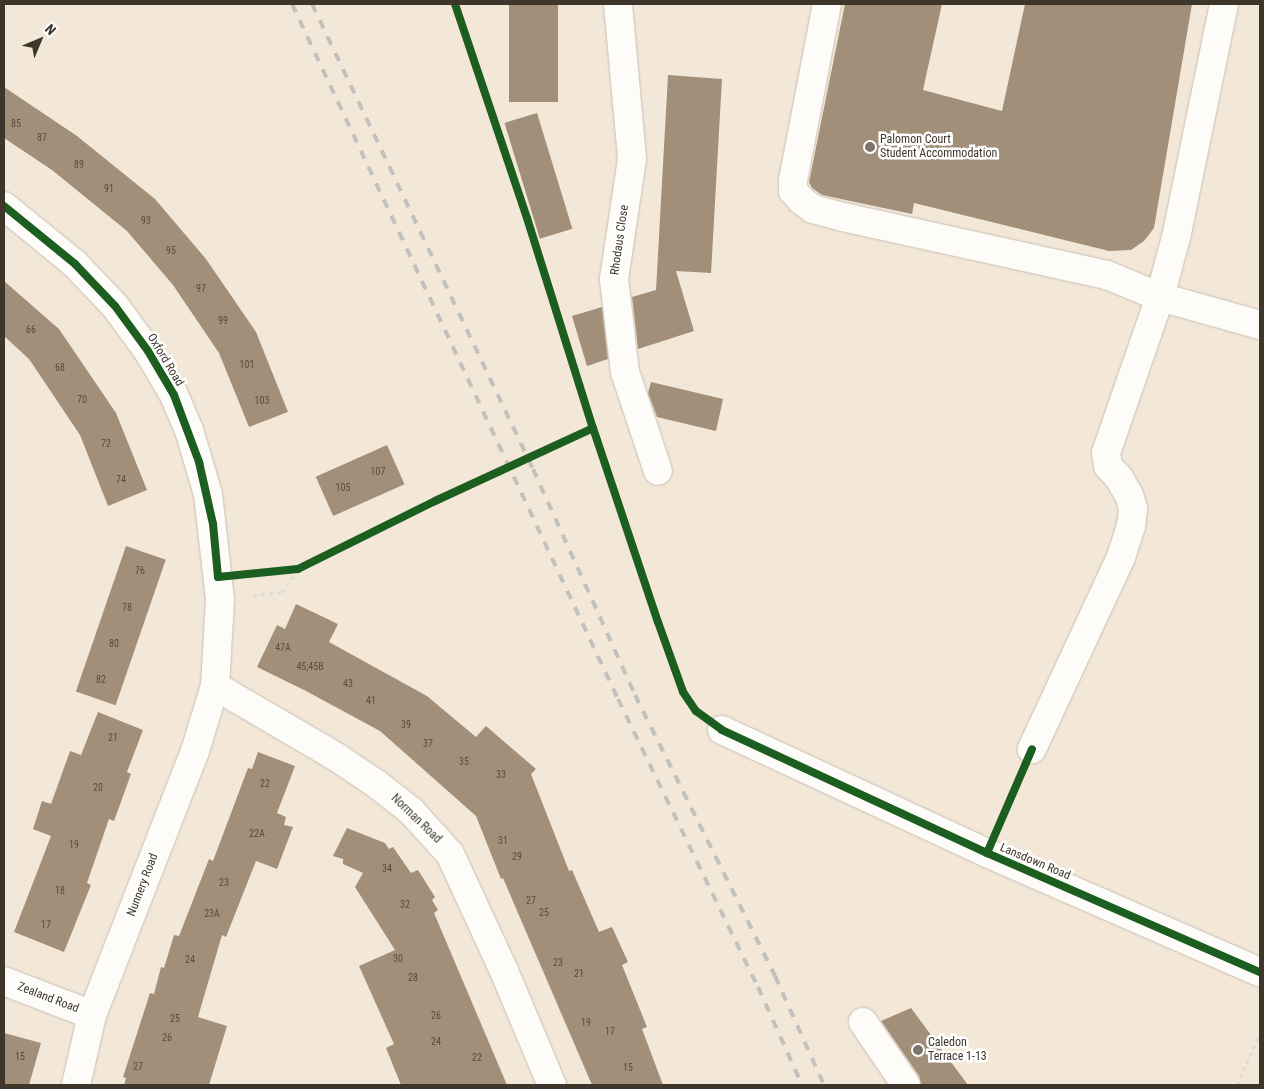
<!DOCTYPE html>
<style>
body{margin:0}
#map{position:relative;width:1264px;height:1089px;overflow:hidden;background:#f3e8d8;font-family:"Roboto Condensed",sans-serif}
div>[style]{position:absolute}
.building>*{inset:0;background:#a28f7a;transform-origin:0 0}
.path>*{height:3px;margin-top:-1.5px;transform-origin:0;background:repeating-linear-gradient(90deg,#dfdcd7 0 4px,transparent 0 8px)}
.roads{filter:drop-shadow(0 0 1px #c9c0b4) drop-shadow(0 0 1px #c9c0b4)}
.minor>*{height:28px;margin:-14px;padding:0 14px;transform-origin:14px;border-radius:14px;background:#fdfcf9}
.rail>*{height:4px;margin-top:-2px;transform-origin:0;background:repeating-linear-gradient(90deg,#c3c1bd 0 9px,transparent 0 18px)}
.path-bridge>*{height:3px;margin-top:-1.5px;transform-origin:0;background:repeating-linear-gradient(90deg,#dfdcd7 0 4px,transparent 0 8px)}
.cycleway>*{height:8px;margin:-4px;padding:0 4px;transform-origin:4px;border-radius:4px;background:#1b5e20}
.dots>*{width:14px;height:14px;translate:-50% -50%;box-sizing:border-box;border:2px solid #fff;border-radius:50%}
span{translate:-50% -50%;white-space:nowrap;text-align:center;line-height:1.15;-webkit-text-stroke:5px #fff;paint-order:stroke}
.number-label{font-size:10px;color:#574c3f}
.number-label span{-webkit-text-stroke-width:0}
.poi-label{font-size:12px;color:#3e362b}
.left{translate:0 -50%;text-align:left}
.street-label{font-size:12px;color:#3e362b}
.frame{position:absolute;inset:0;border:5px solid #3e362b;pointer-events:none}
.north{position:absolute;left:15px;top:15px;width:50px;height:50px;-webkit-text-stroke:4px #fff;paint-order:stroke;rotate:45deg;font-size:14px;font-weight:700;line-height:20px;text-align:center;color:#3e362b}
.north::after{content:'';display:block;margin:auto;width:18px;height:22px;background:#3e362b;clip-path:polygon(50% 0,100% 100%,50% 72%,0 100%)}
</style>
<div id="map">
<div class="building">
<div style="left:509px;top:4px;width:49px;height:98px"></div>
<div style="clip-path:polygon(845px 4px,942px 4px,923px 90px,1002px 111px,1025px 4px,1192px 4px,1154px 228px,1144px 241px,1131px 250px,1109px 251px,914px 203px,912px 214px,822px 195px,812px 188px,809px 182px)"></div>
<div style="clip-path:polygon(668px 75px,722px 79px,711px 273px,676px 271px,694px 331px,638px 349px,632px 297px,656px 290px)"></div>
<div style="clip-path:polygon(4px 87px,77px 136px,155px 199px,206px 259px,256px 332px,288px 412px,249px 427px,219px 353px,173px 285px,127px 231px,52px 170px,4px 138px)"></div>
<div style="left:537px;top:113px;width:121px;height:34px;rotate:73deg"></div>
<div style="clip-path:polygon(4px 281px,59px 329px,116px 413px,147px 490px,108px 506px,80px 435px,29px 359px,4px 336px)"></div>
<div style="clip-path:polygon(602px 307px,608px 359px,587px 366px,572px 316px)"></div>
<div style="clip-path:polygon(651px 382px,723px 399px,716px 431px,657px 417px,648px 393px)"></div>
<div style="left:387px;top:445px;width:43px;height:78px;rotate:66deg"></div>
<div style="left:126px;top:546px;width:42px;height:154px;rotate:19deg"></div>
<div style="clip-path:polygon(296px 604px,338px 624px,329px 642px,427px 696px,476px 737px,486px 726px,536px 769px,531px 774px,569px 871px,572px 870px,599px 932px,612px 927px,628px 962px,622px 965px,647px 1027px,642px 1029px,663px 1085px,592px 1085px,503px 878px,501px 879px,476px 816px,380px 731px,306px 691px,257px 667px,277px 625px,285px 629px)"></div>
<div style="clip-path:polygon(98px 712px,143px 730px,127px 772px,131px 774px,114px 821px,109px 819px,87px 883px,91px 885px,64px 952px,14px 932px,51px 836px,33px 829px,42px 801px,51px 804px,70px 751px,81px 755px)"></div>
<div style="clip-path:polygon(258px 752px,295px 766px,277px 813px,286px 817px,284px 825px,293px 827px,277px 869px,256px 861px,226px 937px,222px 935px,198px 1017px,227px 1026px,209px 1085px,124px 1085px,126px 1078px,123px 1077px,150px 993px,154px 994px,161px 967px,164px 968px,174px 935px,179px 936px,209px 859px,213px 861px,248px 768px,252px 769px)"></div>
<div style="clip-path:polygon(347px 828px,385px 843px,389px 849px,393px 847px,411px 873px,418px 870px,435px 897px,432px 900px,438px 910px,434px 913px,507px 1085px,401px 1085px,386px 1048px,394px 1044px,359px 966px,395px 950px,355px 887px,363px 873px,343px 864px,343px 859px,333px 856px)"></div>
<div style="clip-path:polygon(911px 1008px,968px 1085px,921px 1085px,919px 1076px,881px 1021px)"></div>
<div style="clip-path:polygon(4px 1033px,41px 1043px,29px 1085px,4px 1085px)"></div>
</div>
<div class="path">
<div style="left:573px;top:438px;width:22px;rotate:-27deg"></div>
<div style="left:435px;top:501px;width:26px;rotate:-25deg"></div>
<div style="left:253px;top:595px;width:29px;rotate:-6deg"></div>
<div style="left:282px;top:592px;width:28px;rotate:-55deg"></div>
<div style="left:1237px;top:1085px;width:57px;rotate:-66.1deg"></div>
</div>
<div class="roads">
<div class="minor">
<div style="left:618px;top:4px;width:156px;rotate:84.8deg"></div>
<div style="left:632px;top:159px;width:121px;rotate:98.5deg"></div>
<div style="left:614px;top:279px;width:94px;rotate:83.3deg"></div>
<div style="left:625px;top:372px;width:104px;rotate:71.6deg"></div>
<div style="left:827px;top:4px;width:180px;rotate:100.9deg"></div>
<div style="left:793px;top:181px;width:10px;rotate:90deg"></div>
<div style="left:793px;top:191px;width:12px;rotate:48deg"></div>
<div style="left:801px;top:200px;width:15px;rotate:37deg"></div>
<div style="left:813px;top:209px;width:31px;rotate:15deg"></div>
<div style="left:843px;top:217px;width:270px;rotate:12.4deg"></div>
<div style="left:1107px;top:275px;width:57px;rotate:22.5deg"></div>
<div style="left:1160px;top:297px;width:165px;rotate:109.1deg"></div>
<div style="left:1106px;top:453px;width:13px;rotate:81deg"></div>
<div style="left:1108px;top:466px;width:16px;rotate:47deg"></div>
<div style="left:1119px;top:478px;width:20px;rotate:60deg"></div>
<div style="left:1129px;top:495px;width:14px;rotate:73deg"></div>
<div style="left:1133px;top:508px;width:18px;rotate:96deg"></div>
<div style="left:1131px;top:526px;width:33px;rotate:108deg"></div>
<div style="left:1121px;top:557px;width:212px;rotate:114.9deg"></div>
<div style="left:1224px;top:4px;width:238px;rotate:101.6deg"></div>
<div style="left:1176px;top:237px;width:62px;rotate:104.9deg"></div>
<div style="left:1160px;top:297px;width:104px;rotate:15.6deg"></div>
<div style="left:4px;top:206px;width:92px;rotate:39.2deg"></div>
<div style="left:75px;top:264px;width:58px;rotate:46.4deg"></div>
<div style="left:115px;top:306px;width:56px;rotate:53.7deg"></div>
<div style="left:148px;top:351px;width:51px;rotate:59.4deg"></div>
<div style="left:174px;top:395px;width:38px;rotate:67deg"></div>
<div style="left:189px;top:430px;width:67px;rotate:73.5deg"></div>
<div style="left:208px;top:494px;width:107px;rotate:83.5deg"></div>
<div style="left:220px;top:600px;width:86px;rotate:93.3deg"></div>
<div style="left:215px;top:686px;width:68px;rotate:107.1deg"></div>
<div style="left:195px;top:751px;width:283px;rotate:111.3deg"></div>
<div style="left:92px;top:1015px;width:72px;rotate:102.9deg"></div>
<div style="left:215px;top:686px;width:143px;rotate:30.3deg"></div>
<div style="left:338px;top:758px;width:48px;rotate:34deg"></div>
<div style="left:378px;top:785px;width:42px;rotate:38.2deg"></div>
<div style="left:411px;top:811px;width:58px;rotate:47.8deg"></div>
<div style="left:450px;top:854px;width:129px;rotate:65.2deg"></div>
<div style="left:504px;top:971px;width:124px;rotate:67.2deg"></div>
<div style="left:722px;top:730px;width:292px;rotate:24.9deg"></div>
<div style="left:987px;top:853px;width:298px;rotate:23.6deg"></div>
<div style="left:4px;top:981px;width:94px;rotate:21.1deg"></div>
<div style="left:863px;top:1022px;width:76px;rotate:55.7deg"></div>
</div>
</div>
<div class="rail">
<div style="left:292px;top:4px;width:768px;rotate:64.87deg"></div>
<div style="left:618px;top:699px;width:320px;rotate:64.1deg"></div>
<div style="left:758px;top:987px;width:107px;rotate:65.8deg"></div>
<div style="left:312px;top:4px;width:515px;rotate:64.58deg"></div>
<div style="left:533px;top:469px;width:248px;rotate:65.7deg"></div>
<div style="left:635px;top:695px;width:314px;rotate:63.5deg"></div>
<div style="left:775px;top:976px;width:120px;rotate:65.8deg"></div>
</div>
<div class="path-bridge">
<div style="left:459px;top:490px;width:125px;rotate:-24.5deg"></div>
</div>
<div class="cycleway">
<div style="left:455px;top:4px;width:226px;rotate:71.4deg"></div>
<div style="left:527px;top:218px;width:220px;rotate:72.6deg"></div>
<div style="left:593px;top:428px;width:205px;rotate:71.5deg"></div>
<div style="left:658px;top:622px;width:74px;rotate:70.3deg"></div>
<div style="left:683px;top:692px;width:23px;rotate:56deg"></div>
<div style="left:696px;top:711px;width:32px;rotate:36deg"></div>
<div style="left:722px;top:730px;width:292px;rotate:24.9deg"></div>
<div style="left:987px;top:853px;width:298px;rotate:23.6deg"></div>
<div style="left:4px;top:206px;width:92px;rotate:39.2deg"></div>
<div style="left:75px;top:264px;width:58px;rotate:46.4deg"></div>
<div style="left:115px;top:306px;width:56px;rotate:53.7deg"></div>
<div style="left:148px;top:351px;width:51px;rotate:59.4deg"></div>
<div style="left:174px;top:395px;width:72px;rotate:69.5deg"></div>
<div style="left:199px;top:462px;width:64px;rotate:77.3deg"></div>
<div style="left:213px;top:524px;width:53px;rotate:84.6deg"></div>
<div style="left:218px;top:577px;width:80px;rotate:-5.7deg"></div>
<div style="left:298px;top:569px;width:153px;rotate:-26.4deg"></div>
<div style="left:435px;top:501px;width:174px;rotate:-24.8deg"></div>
<div style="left:987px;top:853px;width:113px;rotate:-66.6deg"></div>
</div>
<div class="dots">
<div style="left:870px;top:147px;background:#7d7468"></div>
<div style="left:918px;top:1050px;background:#7d7468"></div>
</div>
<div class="number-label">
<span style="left:16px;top:124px">85</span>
<span style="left:42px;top:138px">87</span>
<span style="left:79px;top:165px">89</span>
<span style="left:109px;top:189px">91</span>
<span style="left:146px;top:221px">93</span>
<span style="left:171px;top:251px">95</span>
<span style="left:201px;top:289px">97</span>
<span style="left:223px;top:321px">99</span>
<span style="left:31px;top:330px">66</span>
<span style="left:247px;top:365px">101</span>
<span style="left:60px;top:368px">68</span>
<span style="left:82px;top:400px">70</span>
<span style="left:262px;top:401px">103</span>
<span style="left:106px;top:444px">72</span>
<span style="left:378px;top:472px">107</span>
<span style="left:121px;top:480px">74</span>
<span style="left:343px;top:488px">105</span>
<span style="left:140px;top:571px">76</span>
<span style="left:127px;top:608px">78</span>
<span style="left:114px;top:644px">80</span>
<span style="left:283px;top:648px">47A</span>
<span style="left:310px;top:667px">45;45B</span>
<span style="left:101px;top:680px">82</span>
<span style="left:348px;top:684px">43</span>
<span style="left:371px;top:701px">41</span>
<span style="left:406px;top:725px">39</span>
<span style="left:113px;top:738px">21</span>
<span style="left:428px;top:744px">37</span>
<span style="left:464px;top:762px">35</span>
<span style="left:501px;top:775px">33</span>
<span style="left:265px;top:784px">22</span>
<span style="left:98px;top:788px">20</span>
<span style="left:257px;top:834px">22A</span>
<span style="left:503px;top:841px">31</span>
<span style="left:74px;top:845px">19</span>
<span style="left:517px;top:857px">29</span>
<span style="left:387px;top:869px">34</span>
<span style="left:224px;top:883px">23</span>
<span style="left:60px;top:891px">18</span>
<span style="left:531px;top:901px">27</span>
<span style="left:405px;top:905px">32</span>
<span style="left:544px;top:913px">25</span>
<span style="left:212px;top:914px">23A</span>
<span style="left:46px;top:925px">17</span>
<span style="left:398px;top:959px">30</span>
<span style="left:190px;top:960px">24</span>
<span style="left:558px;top:963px">23</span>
<span style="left:579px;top:974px">21</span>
<span style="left:413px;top:978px">28</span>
<span style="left:436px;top:1016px">26</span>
<span style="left:175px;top:1019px">25</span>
<span style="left:586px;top:1023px">19</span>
<span style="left:610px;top:1032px">17</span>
<span style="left:167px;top:1038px">26</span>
<span style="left:436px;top:1042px">24</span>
<span style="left:20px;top:1057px">15</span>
<span style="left:477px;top:1058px">22</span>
<span style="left:138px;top:1067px">27</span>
<span style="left:628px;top:1068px">15</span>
</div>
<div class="poi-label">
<span class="left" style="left:880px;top:147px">Palomon Court<br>Student Accommodation</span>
<span class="left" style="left:928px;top:1050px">Caledon<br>Terrace 1-13</span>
</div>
<div class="street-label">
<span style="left:620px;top:240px;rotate:-82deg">Rhodaus Close</span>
<span style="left:165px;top:360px;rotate:59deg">Oxford Road</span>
<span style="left:416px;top:819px;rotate:44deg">Norman Road</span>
<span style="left:1035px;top:862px;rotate:23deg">Lansdown Road</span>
<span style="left:143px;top:885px;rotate:-69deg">Nunnery Road</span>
<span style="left:48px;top:998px;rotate:21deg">Zealand Road</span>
</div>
<div class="frame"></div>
<div class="north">N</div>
</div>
